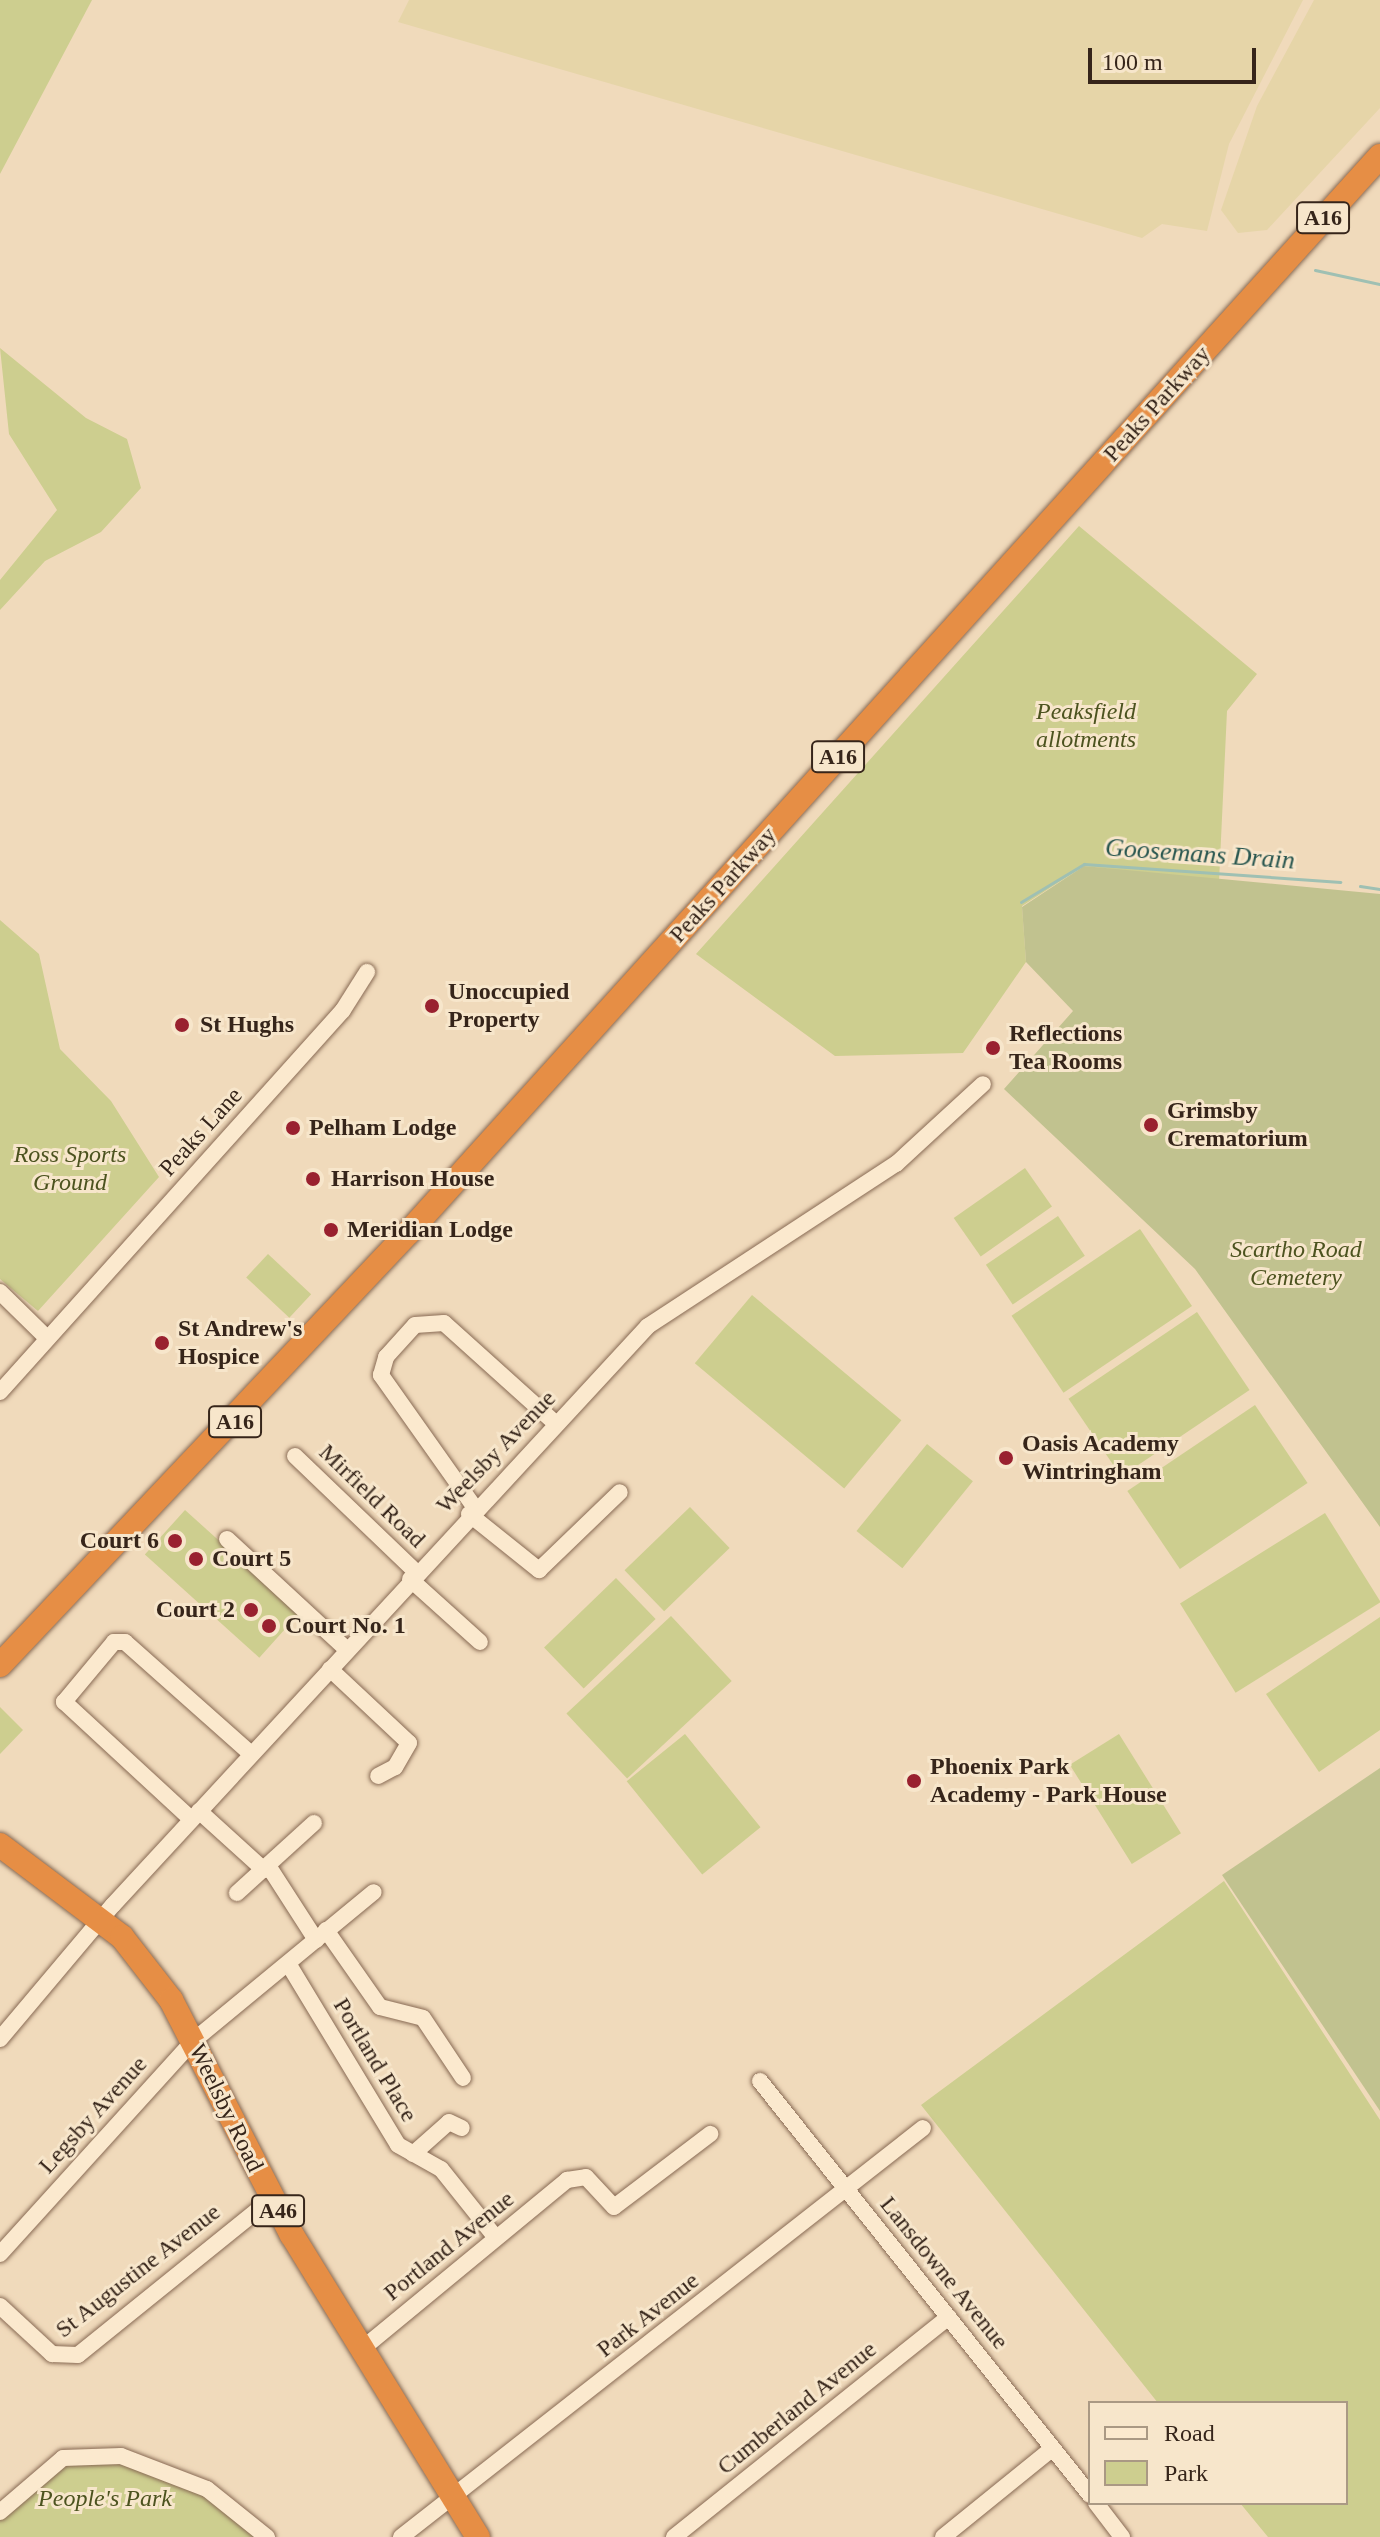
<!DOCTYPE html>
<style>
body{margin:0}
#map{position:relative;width:1380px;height:2537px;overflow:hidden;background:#f0dabb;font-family:Georgia,serif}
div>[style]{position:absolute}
.farmland>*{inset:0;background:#e6d5a8}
.green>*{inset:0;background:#cdce8f;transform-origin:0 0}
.cemetery>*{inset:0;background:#c1c28f}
.stream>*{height:3px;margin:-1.5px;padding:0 1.5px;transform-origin:1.5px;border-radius:1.5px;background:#9fc0b3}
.roads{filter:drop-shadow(0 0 2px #886a54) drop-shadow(0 0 2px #886a54)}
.minor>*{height:16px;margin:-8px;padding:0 8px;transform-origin:8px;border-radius:8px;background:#fbe9ce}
.highway>*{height:24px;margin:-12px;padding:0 12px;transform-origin:12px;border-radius:12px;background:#e68e45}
.dots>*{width:22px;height:22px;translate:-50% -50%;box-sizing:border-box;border:4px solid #f7e6cb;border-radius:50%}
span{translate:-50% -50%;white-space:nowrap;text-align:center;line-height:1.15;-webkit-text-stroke:6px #f7e6cb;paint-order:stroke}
.shield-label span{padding:2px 6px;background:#f7e6cb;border:2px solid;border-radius:6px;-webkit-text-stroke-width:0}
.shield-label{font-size:22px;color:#36251a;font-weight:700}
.street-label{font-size:24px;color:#36251a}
.park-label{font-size:24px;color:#4c531f;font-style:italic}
.poi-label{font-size:24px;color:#36251a;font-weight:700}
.left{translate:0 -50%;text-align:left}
.right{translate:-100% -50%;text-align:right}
.water-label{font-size:26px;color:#28564f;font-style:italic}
.legend{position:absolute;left:1088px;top:2401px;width:260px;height:104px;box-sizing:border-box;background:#f7e6cb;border:2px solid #aa9984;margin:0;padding:10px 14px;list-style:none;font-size:24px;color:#36251a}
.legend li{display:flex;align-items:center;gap:16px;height:40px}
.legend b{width:40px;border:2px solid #aa9984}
.scale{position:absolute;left:1088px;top:48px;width:168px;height:36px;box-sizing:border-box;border:4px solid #36251a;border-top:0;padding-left:10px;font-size:24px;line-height:28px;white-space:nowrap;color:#36251a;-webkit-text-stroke:6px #f7e6cb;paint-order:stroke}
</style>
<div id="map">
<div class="farmland">
<div style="clip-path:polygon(409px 0,1303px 0,1229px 144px,1207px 231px,1162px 224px,1142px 238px,398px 22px)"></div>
<div style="clip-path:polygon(1314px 0,1380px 0,1380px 108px,1267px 230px,1238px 233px,1221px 210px,1257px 106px)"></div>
</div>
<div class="green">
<div style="clip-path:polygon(0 0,92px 0,0 174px)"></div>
<div style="clip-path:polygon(0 348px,86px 418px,127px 439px,141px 488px,101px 532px,45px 561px,0 610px,0 580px,57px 510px,9px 434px)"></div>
<div style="clip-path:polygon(1079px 526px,1257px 674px,1227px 711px,1219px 882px,1084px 866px,1022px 906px,1026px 962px,963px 1053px,835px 1056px,696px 954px)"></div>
<div style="clip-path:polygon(0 920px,39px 954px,60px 1049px,111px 1101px,159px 1177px,38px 1311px,0 1279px)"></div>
<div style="left:1025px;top:1168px;width:47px;height:87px;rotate:55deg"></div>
<div style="left:1058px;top:1216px;width:48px;height:87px;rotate:56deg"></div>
<div style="left:1140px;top:1229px;width:93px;height:155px;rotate:56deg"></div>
<div style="left:268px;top:1254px;width:59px;height:32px;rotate:43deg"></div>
<div style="left:752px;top:1295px;width:195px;height:89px;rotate:40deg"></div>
<div style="left:1197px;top:1312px;width:94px;height:155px;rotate:56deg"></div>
<div style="left:1255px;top:1405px;width:94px;height:154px;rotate:56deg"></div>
<div style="left:927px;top:1444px;width:59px;height:112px;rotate:39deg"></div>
<div style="left:690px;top:1507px;width:57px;height:91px;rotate:46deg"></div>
<div style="left:185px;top:1510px;width:154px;height:60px;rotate:42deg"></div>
<div style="left:1325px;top:1513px;width:105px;height:171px;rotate:58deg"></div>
<div style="left:616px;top:1578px;width:57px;height:100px;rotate:46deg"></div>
<div style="left:671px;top:1616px;width:89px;height:143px;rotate:47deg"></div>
<div style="clip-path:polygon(1380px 1617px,1380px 1730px,1319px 1772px,1266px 1694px)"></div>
<div style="clip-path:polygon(0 1707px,23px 1730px,0 1754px)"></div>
<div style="left:685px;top:1734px;width:120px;height:75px;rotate:51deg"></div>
<div style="left:1119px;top:1734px;width:117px;height:58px;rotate:58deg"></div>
<div style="clip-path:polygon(1224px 1881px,1380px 2120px,1380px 2537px,1268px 2537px,1240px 2503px,1346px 2503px,1346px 2403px,1158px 2403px,921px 2105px)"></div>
<div style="clip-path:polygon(116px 2461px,209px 2498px,257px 2537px,0 2537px,0 2515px,61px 2464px)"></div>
</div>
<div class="cemetery">
<div style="clip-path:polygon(1084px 866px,1380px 894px,1380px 1527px,1195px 1269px,1004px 1089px,1073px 1011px,1026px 962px,1022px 907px)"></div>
<div style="clip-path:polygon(1380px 1768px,1380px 2111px,1222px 1875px)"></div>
</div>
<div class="stream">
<div style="left:1315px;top:270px;width:66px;rotate:12.2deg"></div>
<div style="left:1360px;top:886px;width:20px;rotate:9deg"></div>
<div style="left:1021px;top:902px;width:74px;rotate:-31.1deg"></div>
<div style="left:1084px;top:864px;width:257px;rotate:4deg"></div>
</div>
<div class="roads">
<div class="minor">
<div style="left:0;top:1292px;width:66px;rotate:44.4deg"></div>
<div style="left:0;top:1392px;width:513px;rotate:-48.08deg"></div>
<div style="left:343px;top:1010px;width:45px;rotate:-57.7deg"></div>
<div style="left:295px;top:1456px;width:168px;rotate:43.8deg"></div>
<div style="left:475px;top:1508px;width:163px;rotate:-125.3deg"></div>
<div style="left:381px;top:1375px;width:19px;rotate:-74deg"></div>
<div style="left:386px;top:1357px;width:43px;rotate:-47.8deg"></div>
<div style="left:415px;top:1325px;width:29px;rotate:-4deg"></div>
<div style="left:444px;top:1323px;width:151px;rotate:42deg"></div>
<div style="left:469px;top:1514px;width:90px;rotate:38.7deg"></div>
<div style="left:539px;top:1570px;width:112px;rotate:-43.9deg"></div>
<div style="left:227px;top:1539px;width:162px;rotate:42.7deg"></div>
<div style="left:410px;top:1579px;width:94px;rotate:42deg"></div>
<div style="left:330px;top:1669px;width:108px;rotate:43.1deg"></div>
<div style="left:409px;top:1743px;width:28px;rotate:120deg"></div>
<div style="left:395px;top:1767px;width:19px;rotate:152deg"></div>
<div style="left:199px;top:1811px;width:88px;rotate:42.2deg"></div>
<div style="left:191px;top:1819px;width:173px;rotate:-137.3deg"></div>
<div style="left:64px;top:1702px;width:78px;rotate:-50.2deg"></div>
<div style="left:114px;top:1642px;width:11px"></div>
<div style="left:125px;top:1642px;width:169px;rotate:41.6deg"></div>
<div style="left:269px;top:1867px;width:87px;rotate:57.2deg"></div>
<div style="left:237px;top:1893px;width:104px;rotate:-42.3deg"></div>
<div style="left:326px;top:1930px;width:94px;rotate:55deg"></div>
<div style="left:380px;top:2007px;width:44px;rotate:14.3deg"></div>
<div style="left:423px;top:2018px;width:72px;rotate:56.3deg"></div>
<div style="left:289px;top:1965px;width:210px;rotate:58.8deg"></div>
<div style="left:398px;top:2145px;width:49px;rotate:29.2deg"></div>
<div style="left:441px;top:2169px;width:88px;rotate:51.4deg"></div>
<div style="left:0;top:2039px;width:175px;rotate:-49.9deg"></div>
<div style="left:113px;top:1905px;width:788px;rotate:-47.26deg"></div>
<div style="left:648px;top:1326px;width:296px;rotate:-33.2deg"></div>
<div style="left:896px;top:1164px;width:118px;rotate:-42.6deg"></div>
<div style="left:760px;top:2081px;width:529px;rotate:51.44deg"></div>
<div style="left:413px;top:2154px;width:48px;rotate:-41.6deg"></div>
<div style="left:449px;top:2122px;width:14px;rotate:25deg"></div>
<div style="left:0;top:2254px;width:287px;rotate:-47.8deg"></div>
<div style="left:193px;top:2041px;width:234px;rotate:-39.5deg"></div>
<div style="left:0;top:2306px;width:71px;rotate:42.7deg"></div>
<div style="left:52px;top:2354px;width:26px;rotate:2deg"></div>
<div style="left:78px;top:2355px;width:248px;rotate:-38.9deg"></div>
<div style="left:362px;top:2349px;width:266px;rotate:-39.5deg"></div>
<div style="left:567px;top:2180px;width:19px;rotate:-9deg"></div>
<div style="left:586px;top:2177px;width:41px;rotate:47deg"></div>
<div style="left:614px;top:2207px;width:121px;rotate:-37.2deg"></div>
<div style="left:1096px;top:2503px;width:43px;rotate:52.6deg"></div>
<div style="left:0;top:2512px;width:83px;rotate:-40.6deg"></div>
<div style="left:63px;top:2458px;width:58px;rotate:-2deg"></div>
<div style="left:121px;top:2456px;width:92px;rotate:21deg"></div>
<div style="left:207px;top:2489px;width:77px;rotate:38.7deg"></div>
<div style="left:401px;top:2537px;width:663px;rotate:-38.08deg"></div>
<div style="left:674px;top:2537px;width:352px;rotate:-38.7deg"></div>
<div style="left:943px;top:2537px;width:141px;rotate:-39deg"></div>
</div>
<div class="highway">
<div style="left:0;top:1665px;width:594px;rotate:-46.64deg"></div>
<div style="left:408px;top:1233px;width:1451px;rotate:-47.93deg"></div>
<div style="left:0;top:1845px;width:153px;rotate:37deg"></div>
<div style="left:122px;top:1937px;width:80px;rotate:52.1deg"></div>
<div style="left:171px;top:2000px;width:264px;rotate:62.8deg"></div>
<div style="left:292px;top:2235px;width:355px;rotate:58.4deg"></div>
</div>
</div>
<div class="dots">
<div style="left:432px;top:1006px;background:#99212f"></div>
<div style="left:182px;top:1025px;background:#99212f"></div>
<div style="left:993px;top:1048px;background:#99212f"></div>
<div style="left:1151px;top:1125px;background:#99212f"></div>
<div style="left:293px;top:1128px;background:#99212f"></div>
<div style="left:313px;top:1179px;background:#99212f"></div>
<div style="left:331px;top:1230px;background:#99212f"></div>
<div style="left:162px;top:1343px;background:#99212f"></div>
<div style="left:1006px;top:1458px;background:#99212f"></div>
<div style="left:175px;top:1541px;background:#99212f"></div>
<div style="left:196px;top:1559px;background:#99212f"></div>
<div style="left:251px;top:1610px;background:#99212f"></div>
<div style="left:269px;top:1626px;background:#99212f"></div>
<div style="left:914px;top:1781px;background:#99212f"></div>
</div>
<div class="shield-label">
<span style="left:1323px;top:218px">A16</span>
<span style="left:838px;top:757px">A16</span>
<span style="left:235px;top:1422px">A16</span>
<span style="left:278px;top:2211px">A46</span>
</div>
<div class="street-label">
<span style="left:1157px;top:404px;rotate:-48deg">Peaks Parkway</span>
<span style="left:723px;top:885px;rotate:-48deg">Peaks Parkway</span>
<span style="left:201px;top:1132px;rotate:-48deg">Peaks Lane</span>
<span style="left:496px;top:1452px;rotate:-46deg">Weelsby Avenue</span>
<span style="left:372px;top:1496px;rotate:44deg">Mirfield Road</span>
<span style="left:375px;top:2060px;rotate:59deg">Portland Place</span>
<span style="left:226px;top:2108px;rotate:64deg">Weelsby Road</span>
<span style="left:93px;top:2115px;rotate:-48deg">Legsby Avenue</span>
<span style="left:449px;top:2246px;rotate:-39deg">Portland Avenue</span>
<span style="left:138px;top:2271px;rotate:-38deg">St Augustine Avenue</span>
<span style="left:944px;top:2273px;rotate:51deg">Lansdowne Avenue</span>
<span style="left:648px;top:2315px;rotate:-38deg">Park Avenue</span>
<span style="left:797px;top:2408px;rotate:-39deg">Cumberland Avenue</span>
</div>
<div class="park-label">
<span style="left:1086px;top:726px">Peaksfield<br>allotments</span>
<span style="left:70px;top:1169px">Ross Sports<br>Ground</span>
<span style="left:1296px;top:1264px">Scartho Road<br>Cemetery</span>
<span style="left:105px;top:2499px">People's Park</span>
</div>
<div class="poi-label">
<span class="left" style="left:448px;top:1006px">Unoccupied<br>Property</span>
<span class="left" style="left:200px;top:1025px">St Hughs</span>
<span class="left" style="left:1009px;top:1048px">Reflections<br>Tea Rooms</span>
<span class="left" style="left:1167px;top:1125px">Grimsby<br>Crematorium</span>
<span class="left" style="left:309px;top:1128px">Pelham Lodge</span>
<span class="left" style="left:331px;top:1179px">Harrison House</span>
<span class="left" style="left:347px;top:1230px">Meridian Lodge</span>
<span class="left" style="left:178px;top:1343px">St Andrew's<br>Hospice</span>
<span class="left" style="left:1022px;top:1458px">Oasis Academy<br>Wintringham</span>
<span class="right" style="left:159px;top:1541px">Court 6</span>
<span class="left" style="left:212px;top:1559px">Court 5</span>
<span class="right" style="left:235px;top:1610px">Court 2</span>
<span class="left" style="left:285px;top:1626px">Court No. 1</span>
<span class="left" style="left:930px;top:1781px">Phoenix Park<br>Academy - Park House</span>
</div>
<div class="water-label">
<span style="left:1200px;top:854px;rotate:4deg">Goosemans Drain</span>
</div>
<ul class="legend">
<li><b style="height:10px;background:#fbe9ce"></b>Road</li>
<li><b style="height:22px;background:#cdce8f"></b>Park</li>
</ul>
<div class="scale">100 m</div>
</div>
